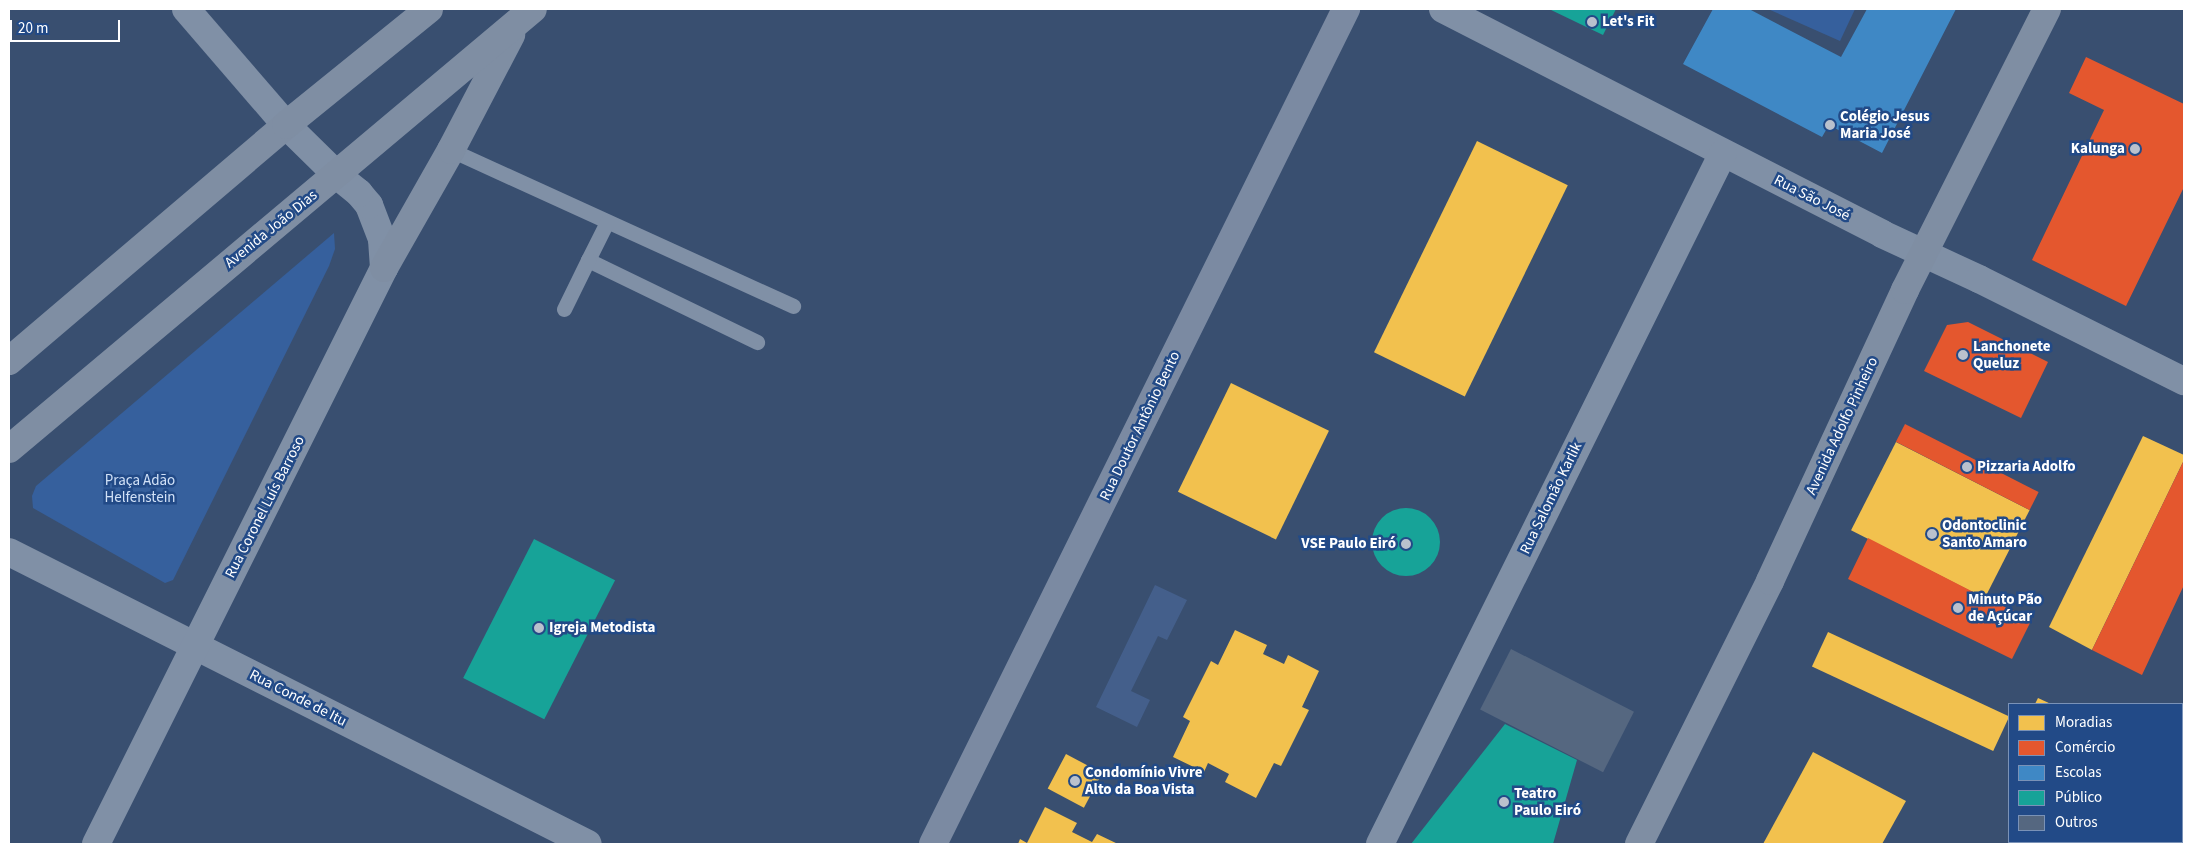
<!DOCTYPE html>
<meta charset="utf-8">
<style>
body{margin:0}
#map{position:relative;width:2193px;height:853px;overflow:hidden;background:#394f70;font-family:"Source Sans 3",sans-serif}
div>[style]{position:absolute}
.green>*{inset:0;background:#36609d}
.water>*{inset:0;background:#445f8b}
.homes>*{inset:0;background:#f2c14e;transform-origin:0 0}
.shops>*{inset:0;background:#e4572e;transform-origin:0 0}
.schools>*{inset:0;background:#3f88c5}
.public>*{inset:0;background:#17a398;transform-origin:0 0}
.round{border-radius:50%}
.building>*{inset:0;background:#556780;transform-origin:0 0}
.lane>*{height:15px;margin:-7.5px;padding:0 7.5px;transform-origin:7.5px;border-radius:7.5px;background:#8090a6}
.street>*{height:28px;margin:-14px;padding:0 14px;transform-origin:14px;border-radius:14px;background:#8090a6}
.secondary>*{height:28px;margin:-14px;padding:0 14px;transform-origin:14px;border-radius:14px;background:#7b8aa2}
.primary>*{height:28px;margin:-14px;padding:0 14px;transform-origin:14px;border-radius:14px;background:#7f8ea3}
.dots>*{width:14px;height:14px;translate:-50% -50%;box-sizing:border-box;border:2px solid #224a87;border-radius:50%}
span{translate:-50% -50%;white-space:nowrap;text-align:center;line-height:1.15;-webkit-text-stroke:5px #224a87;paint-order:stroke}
.poi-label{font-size:15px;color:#fff;font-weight:700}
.left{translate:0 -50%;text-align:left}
.right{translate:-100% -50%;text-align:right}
.street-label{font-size:15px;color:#fff}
.park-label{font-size:15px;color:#d1e1f7}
.frame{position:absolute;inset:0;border:10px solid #fff;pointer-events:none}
.legend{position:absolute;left:2008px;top:703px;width:175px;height:140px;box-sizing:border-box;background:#224a87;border:1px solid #7a92b7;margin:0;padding:6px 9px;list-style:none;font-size:15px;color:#fff}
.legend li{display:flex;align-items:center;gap:10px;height:25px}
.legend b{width:25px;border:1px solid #7a92b7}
.scale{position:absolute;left:10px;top:20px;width:110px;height:22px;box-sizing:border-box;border:2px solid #fff;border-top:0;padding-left:6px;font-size:15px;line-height:18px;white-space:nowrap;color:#fff;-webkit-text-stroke:4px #224a87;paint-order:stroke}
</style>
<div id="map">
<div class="green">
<div style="clip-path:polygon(1768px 9px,1855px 9px,1840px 41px)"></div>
<div style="clip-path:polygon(334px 233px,335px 249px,329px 266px,173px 580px,165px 583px,33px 508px,32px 496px,36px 486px)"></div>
</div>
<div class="water">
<div style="clip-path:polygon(1155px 585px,1187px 600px,1167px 640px,1158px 636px,1131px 691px,1150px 700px,1137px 727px,1096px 707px)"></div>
</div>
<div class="homes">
<div style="left:1477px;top:141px;width:101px;height:235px;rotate:26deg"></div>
<div style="left:1231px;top:383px;width:109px;height:121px;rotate:26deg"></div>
<div style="clip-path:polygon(2143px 436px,2184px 455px,2184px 460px,2092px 650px,2049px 627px)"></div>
<div style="left:1896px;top:442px;width:150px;height:99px;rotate:27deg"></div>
<div style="clip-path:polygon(1235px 630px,1267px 645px,1263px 654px,1284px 664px,1288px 655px,1319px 671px,1302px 707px,1309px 710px,1281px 766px,1274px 763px,1256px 798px,1225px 782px,1229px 774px,1208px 763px,1204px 772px,1173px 757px,1190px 721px,1183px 717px,1211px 661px,1218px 665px)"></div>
<div style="left:1828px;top:632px;width:200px;height:38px;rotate:25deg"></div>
<div style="clip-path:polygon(2038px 698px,2051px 704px,2035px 704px)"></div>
<div style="clip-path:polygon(1813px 752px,1906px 801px,1882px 844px,1763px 844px)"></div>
<div style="left:1066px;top:754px;width:41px;height:39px;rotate:28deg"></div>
<div style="left:2184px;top:764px;width:65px;height:5px;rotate:90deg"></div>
<div style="clip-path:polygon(1045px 807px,1077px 823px,1072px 832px,1092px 842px,1097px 834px,1118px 844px,1018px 844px,1020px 839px,1027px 843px)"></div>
</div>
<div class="shops">
<div style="clip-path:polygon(2086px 57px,2184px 104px,2184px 187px,2126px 306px,2032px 260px,2104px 110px,2069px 93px)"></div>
<div style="clip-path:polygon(1968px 322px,2048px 362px,2021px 418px,1924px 371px,1947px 325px)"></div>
<div style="left:1905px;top:424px;width:150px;height:20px;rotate:27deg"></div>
<div style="clip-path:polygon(2184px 460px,2184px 585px,2142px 675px,2092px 650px)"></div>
<div style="clip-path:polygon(1868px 538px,1985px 598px,2032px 619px,2012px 659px,1848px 579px)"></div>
</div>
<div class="schools">
<div style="clip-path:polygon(1713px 9px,1749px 9px,1841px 57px,1867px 9px,1956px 9px,1882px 153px,1829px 125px,1822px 137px,1683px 64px)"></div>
</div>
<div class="public">
<div style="clip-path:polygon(1549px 9px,1616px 9px,1603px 35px)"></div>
<div class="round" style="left:1372px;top:508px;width:68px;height:68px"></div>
<div style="left:534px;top:539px;width:91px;height:156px;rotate:27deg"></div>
<div style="clip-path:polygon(1505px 724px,1577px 760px,1553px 844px,1411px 844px)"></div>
</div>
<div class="building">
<div style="left:1511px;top:649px;width:138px;height:68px;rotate:27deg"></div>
</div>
<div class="lane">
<div style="left:451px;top:150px;width:376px;rotate:24.5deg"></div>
<div style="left:607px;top:222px;width:42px;rotate:116.6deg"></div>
<div style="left:588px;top:260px;width:188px;rotate:25.9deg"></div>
<div style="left:564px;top:309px;width:55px;rotate:-63.9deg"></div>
</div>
<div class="street">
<div style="left:1443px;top:9px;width:493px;rotate:27.1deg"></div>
<div style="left:1882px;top:234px;width:107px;rotate:24.9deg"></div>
<div style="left:1979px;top:279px;width:229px;rotate:26.5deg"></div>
<div style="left:9px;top:552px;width:648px;rotate:26.76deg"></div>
<div style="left:96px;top:844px;width:644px;rotate:-63.43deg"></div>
<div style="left:384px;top:268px;width:29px;rotate:-94deg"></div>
<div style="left:382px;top:239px;width:36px;rotate:-111deg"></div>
<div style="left:369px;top:205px;width:16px;rotate:-130deg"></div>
<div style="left:359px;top:193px;width:28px;rotate:-141deg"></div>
<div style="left:337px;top:175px;width:71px;rotate:-135.6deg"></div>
<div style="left:286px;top:125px;width:153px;rotate:-130.8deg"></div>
<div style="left:1380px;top:844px;width:771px;rotate:-63.6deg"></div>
</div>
<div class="secondary">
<div style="left:933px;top:844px;width:932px;rotate:-63.68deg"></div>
</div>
<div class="primary">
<div style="left:384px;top:268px;width:136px;rotate:-60.4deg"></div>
<div style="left:451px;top:150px;width:130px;rotate:-62.4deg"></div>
<div style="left:9px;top:361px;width:364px;rotate:-40.4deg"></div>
<div style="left:286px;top:125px;width:184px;rotate:-39deg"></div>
<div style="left:9px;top:449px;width:684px;rotate:-40.02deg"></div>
<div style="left:1639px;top:844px;width:294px;rotate:-63.5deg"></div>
<div style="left:1770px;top:581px;width:321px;rotate:-65.1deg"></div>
<div style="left:1905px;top:290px;width:315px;rotate:-63.2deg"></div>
</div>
<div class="dots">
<div style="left:1592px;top:22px;background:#bac1cd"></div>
<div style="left:1830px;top:125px;background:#bac1cd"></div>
<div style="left:2135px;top:149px;background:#bac1cd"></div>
<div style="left:1963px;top:355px;background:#bac1cd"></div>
<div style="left:1967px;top:467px;background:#bac1cd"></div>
<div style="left:1932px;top:534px;background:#bac1cd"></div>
<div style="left:1406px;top:544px;background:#bac1cd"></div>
<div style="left:1958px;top:608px;background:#bac1cd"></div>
<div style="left:539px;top:628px;background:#bac1cd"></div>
<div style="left:1075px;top:781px;background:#bac1cd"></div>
<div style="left:1504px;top:802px;background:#bac1cd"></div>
</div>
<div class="poi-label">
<span class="left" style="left:1602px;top:22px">Let's Fit</span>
<span class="left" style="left:1840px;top:125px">Colégio Jesus<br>Maria José</span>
<span class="right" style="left:2125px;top:149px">Kalunga</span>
<span class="left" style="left:1973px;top:355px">Lanchonete<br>Queluz</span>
<span class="left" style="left:1977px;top:467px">Pizzaria Adolfo</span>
<span class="left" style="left:1942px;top:534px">Odontoclinic<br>Santo Amaro</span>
<span class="right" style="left:1396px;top:544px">VSE Paulo Eiró</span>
<span class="left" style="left:1968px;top:608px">Minuto Pão<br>de Açúcar</span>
<span class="left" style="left:549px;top:628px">Igreja Metodista</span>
<span class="left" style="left:1085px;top:781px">Condomínio Vivre<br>Alto da Boa Vista</span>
<span class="left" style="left:1514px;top:802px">Teatro<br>Paulo Eiró</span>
</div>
<div class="street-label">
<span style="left:1812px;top:198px;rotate:27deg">Rua São José</span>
<span style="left:271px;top:229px;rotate:-39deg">Avenida João Dias</span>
<span style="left:1140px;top:426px;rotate:-64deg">Rua Doutor Antônio Bento</span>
<span style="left:1842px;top:426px;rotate:-65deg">Avenida Adolfo Pinheiro</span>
<span style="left:1551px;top:498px;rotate:-64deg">Rua Salomão Karlik</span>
<span style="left:265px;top:507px;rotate:-63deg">Rua Coronel Luís Barroso</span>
<span style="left:298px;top:698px;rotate:27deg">Rua Conde de Itu</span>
</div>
<div class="park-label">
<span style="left:140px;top:489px">Praça Adão<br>Helfenstein</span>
</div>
<div class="frame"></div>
<ul class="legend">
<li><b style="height:14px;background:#f2c14e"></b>Moradias</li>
<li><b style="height:14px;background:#e4572e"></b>Comércio</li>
<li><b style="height:14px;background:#3f88c5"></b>Escolas</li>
<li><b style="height:14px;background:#17a398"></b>Público</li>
<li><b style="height:14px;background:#556780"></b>Outros</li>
</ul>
<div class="scale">20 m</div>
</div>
